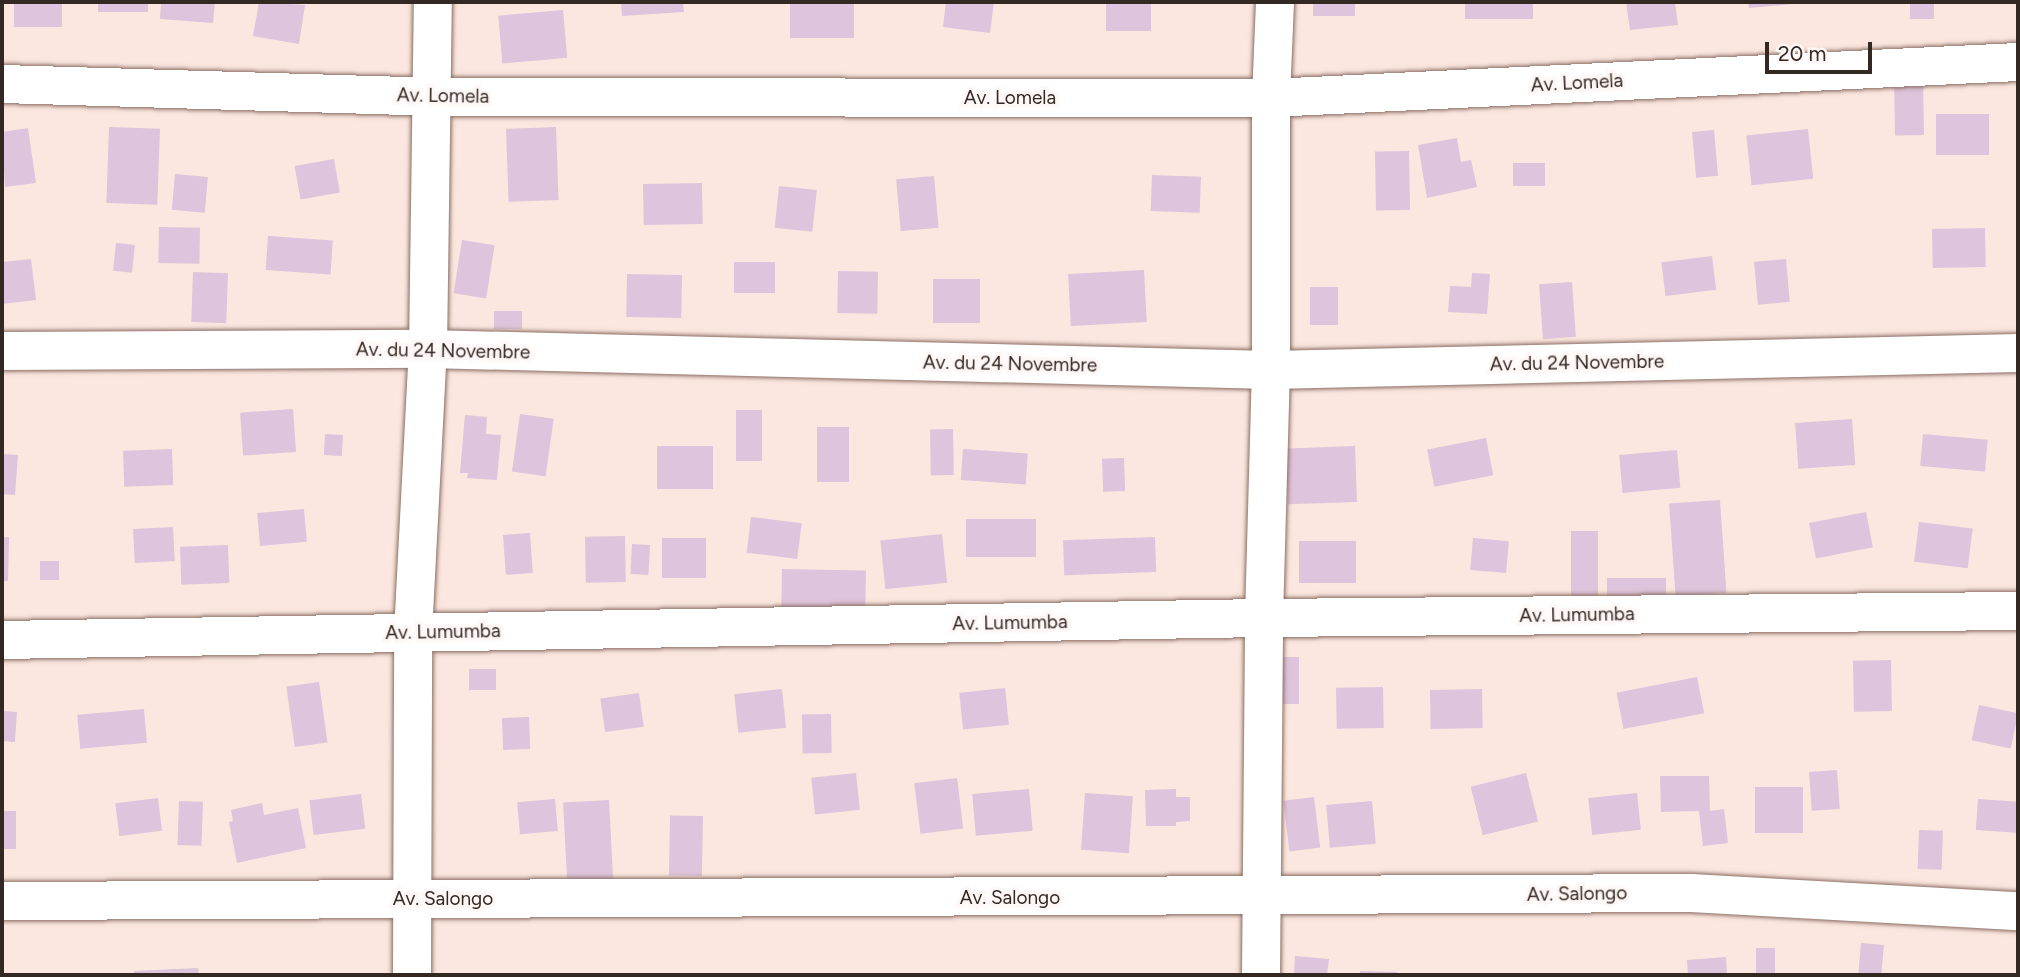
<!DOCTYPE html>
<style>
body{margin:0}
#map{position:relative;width:2020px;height:977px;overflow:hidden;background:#fbe7df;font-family:Figtree,sans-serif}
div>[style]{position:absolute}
.building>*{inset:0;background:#dec4dc;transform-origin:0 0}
.roads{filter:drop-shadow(0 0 2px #8a6d62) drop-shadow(0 0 2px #8a6d62)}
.minor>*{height:38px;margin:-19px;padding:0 19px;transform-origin:19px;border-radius:19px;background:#fff}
span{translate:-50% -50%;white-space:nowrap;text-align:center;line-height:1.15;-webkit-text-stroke:7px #fef7f5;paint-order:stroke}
.street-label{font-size:19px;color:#342823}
.frame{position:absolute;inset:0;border:4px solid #342823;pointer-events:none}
.scale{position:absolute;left:1765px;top:42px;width:107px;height:32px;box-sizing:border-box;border:4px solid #342823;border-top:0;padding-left:9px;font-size:21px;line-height:24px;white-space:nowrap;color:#342823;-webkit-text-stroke:5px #fef7f5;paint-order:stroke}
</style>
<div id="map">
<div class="building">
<div style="left:14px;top:2px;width:48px;height:25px"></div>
<div style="left:98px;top:2px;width:50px;height:10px"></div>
<div style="clip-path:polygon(161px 2px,215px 2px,213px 23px,160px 19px)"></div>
<div style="clip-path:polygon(259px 2px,305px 5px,299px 44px,253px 36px)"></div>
<div style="clip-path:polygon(621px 2px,683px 2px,684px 12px,622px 16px)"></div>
<div style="left:790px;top:2px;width:64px;height:36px"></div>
<div style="clip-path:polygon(946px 2px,994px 2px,990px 33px,943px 27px)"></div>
<div style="left:1106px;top:2px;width:45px;height:29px"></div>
<div style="left:1313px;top:2px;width:42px;height:14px"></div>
<div style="left:1465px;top:2px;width:68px;height:17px"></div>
<div style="clip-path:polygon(1626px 2px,1675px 2px,1678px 25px,1630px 30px)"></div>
<div style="clip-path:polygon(1748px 2px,1794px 2px,1794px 4px,1749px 8px)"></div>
<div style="left:1910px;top:2px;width:24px;height:17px"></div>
<div style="left:563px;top:10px;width:48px;height:65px;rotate:85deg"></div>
<div style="left:1923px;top:78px;width:57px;height:29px;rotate:89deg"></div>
<div style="left:1989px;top:114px;width:41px;height:53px;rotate:90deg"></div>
<div style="left:109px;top:127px;width:51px;height:76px;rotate:2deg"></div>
<div style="left:556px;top:127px;width:73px;height:50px;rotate:88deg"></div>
<div style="clip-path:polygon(28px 128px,36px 183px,5px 187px,2px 132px)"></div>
<div style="left:1808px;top:129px;width:50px;height:62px;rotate:84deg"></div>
<div style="left:1714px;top:130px;width:46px;height:22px;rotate:85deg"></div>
<div style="clip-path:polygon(1457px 138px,1461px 162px,1471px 160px,1477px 187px,1427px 198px,1418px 145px)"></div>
<div style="left:1409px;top:151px;width:59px;height:34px;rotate:89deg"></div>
<div style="left:334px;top:159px;width:34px;height:40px;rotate:80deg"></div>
<div style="left:1513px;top:163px;width:32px;height:23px"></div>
<div style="left:175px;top:174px;width:33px;height:36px;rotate:5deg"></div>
<div style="left:1152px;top:175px;width:49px;height:36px;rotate:2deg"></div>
<div style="left:934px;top:176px;width:52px;height:38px;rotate:85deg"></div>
<div style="left:702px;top:183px;width:41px;height:59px;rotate:89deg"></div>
<div style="left:779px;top:186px;width:38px;height:42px;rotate:6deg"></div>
<div style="left:159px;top:227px;width:41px;height:36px;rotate:1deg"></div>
<div style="left:1985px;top:228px;width:39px;height:53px;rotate:89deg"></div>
<div style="left:268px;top:236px;width:65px;height:34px;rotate:4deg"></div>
<div style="left:462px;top:240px;width:33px;height:54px;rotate:9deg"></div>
<div style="left:116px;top:243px;width:19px;height:28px;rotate:6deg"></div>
<div style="left:1712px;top:256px;width:34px;height:51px;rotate:83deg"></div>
<div style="clip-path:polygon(31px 259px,36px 300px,2px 304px,2px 262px)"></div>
<div style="left:1786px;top:259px;width:43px;height:32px;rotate:85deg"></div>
<div style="left:734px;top:262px;width:41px;height:31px"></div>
<div style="left:1144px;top:270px;width:52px;height:76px;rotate:87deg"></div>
<div style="left:838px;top:271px;width:40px;height:42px;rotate:1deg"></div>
<div style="left:193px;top:272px;width:35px;height:50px;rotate:2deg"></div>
<div style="clip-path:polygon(1472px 273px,1490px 274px,1487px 314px,1448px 312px,1450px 286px,1471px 287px)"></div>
<div style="left:682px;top:275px;width:43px;height:55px;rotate:91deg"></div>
<div style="left:980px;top:279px;width:44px;height:47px;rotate:90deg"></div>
<div style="left:1572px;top:282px;width:55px;height:33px;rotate:86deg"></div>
<div style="left:1310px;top:287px;width:28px;height:38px"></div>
<div style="left:494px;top:311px;width:28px;height:18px"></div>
<div style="left:293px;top:409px;width:43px;height:53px;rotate:86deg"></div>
<div style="left:736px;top:410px;width:26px;height:51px"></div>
<div style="left:520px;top:414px;width:34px;height:58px;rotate:8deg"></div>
<div style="clip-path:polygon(465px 415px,487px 417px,486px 434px,501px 435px,497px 480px,467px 478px,468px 473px,460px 473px)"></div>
<div style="left:1852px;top:419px;width:46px;height:57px;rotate:86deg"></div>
<div style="left:817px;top:427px;width:32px;height:55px"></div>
<div style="left:953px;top:429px;width:46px;height:23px;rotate:89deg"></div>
<div style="left:325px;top:434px;width:18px;height:21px;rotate:3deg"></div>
<div style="left:1923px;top:434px;width:65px;height:32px;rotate:5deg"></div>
<div style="left:1486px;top:438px;width:38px;height:60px;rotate:79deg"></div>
<div style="left:657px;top:446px;width:56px;height:43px"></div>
<div style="left:1355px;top:446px;width:56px;height:69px;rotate:88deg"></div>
<div style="left:172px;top:449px;width:36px;height:49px;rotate:88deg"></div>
<div style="left:963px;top:449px;width:65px;height:31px;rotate:4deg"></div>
<div style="left:1677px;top:450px;width:38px;height:58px;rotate:85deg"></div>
<div style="clip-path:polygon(2px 454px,18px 455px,15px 495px,2px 494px)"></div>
<div style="left:1124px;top:458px;width:33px;height:22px;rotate:88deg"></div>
<div style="left:1720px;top:500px;width:93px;height:51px;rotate:86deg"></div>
<div style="left:304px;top:509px;width:33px;height:47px;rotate:85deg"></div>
<div style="left:1866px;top:512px;width:36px;height:58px;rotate:79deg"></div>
<div style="left:751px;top:517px;width:51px;height:36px;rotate:7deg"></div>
<div style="left:1036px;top:519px;width:38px;height:70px;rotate:90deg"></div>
<div style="left:1919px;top:522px;width:54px;height:40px;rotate:7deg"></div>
<div style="left:173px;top:527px;width:34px;height:40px;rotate:87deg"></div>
<div style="left:1571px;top:531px;width:27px;height:74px"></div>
<div style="left:530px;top:533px;width:40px;height:27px;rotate:86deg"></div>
<div style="left:942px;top:534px;width:49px;height:62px;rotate:84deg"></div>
<div style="left:625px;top:536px;width:46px;height:40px;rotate:89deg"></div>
<div style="clip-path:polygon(2px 537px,9px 537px,8px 581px,2px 581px)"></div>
<div style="left:1155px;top:537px;width:35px;height:92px;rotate:88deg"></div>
<div style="left:662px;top:538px;width:44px;height:40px"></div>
<div style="left:1473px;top:538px;width:36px;height:32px;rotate:5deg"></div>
<div style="left:1299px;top:541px;width:57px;height:42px"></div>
<div style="left:632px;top:544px;width:18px;height:30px;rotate:3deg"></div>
<div style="left:228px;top:545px;width:38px;height:48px;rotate:88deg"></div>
<div style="left:40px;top:561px;width:19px;height:19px"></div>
<div style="left:782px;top:569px;width:84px;height:49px;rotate:1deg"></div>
<div style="left:1666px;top:578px;width:22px;height:59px;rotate:90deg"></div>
<div style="left:1299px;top:657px;width:47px;height:25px;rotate:90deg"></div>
<div style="left:1891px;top:660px;width:51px;height:38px;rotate:89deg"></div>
<div style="left:469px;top:669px;width:27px;height:21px"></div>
<div style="left:1697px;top:677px;width:37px;height:82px;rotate:79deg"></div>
<div style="left:319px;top:682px;width:61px;height:33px;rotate:82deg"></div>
<div style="left:1383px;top:687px;width:41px;height:47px;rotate:89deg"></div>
<div style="left:1005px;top:688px;width:37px;height:46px;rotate:84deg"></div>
<div style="left:782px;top:689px;width:39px;height:48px;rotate:84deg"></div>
<div style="left:1482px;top:689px;width:39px;height:52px;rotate:89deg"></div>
<div style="left:639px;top:693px;width:34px;height:39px;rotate:82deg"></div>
<div style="left:1979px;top:705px;width:40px;height:36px;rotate:12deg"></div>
<div style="left:144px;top:709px;width:34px;height:67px;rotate:85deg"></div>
<div style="left:2px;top:711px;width:15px;height:30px;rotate:4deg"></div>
<div style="left:831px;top:714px;width:39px;height:29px;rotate:89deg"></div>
<div style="left:529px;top:717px;width:32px;height:27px;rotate:88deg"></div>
<div style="left:1837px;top:770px;width:39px;height:28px;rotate:86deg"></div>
<div style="left:856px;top:773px;width:37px;height:45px;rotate:84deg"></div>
<div style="left:1526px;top:773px;width:50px;height:57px;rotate:76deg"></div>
<div style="clip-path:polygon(1660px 776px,1709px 776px,1710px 811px,1724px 809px,1728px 843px,1703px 846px,1699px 811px,1661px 812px)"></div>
<div style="left:957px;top:778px;width:51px;height:43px;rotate:83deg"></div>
<div style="left:1803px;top:787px;width:46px;height:48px;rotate:90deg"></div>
<div style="left:1029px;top:789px;width:42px;height:57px;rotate:85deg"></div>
<div style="clip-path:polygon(1176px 789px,1176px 797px,1190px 797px,1190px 821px,1176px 822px,1176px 826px,1146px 826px,1145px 790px)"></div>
<div style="left:1085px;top:793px;width:48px;height:57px;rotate:4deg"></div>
<div style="left:1637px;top:793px;width:37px;height:49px;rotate:84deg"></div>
<div style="left:361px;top:794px;width:35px;height:52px;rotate:83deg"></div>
<div style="left:1314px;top:797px;width:51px;height:31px;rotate:83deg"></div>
<div style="left:158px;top:798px;width:33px;height:43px;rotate:83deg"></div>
<div style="left:555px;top:799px;width:32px;height:38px;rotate:85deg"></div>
<div style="left:1978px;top:799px;width:40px;height:31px;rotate:4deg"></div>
<div style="left:609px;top:800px;width:83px;height:46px;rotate:87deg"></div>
<div style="left:179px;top:801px;width:24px;height:44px;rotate:2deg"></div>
<div style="left:1372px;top:801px;width:43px;height:46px;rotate:85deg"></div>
<div style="clip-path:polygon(262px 803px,264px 815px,298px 808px,306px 848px,237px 863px,229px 822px,233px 821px,231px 810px)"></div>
<div style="left:2px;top:811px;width:14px;height:38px"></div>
<div style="left:703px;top:816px;width:60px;height:33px;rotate:91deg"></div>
<div style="left:1919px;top:830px;width:24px;height:39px;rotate:2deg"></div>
<div style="left:1861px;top:943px;width:23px;height:32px;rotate:5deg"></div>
<div style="left:1775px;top:948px;width:27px;height:19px;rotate:90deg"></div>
<div style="clip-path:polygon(1295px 956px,1329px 959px,1327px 975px,1294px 975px)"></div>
<div style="clip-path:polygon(1726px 957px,1727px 975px,1688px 975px,1687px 960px)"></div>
<div style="clip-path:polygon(198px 968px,199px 975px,134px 975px,134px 971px)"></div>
<div style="clip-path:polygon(1360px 971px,1397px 972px,1397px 975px,1360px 975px)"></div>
</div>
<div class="roads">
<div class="minor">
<div style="left:2px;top:84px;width:428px;rotate:1.7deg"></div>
<div style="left:430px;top:97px;width:841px;rotate:0.07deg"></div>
<div style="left:1271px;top:98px;width:748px;rotate:-2.76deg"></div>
<div style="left:2px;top:351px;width:426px;rotate:-0.3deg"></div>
<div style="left:428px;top:349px;width:843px;rotate:1.43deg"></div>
<div style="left:1271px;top:370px;width:747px;rotate:-1.3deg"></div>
<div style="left:2px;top:640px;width:1262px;rotate:-1deg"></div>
<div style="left:1264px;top:618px;width:754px;rotate:-0.53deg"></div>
<div style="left:2px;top:901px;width:1690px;rotate:-0.27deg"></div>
<div style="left:1692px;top:893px;width:326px;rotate:3.2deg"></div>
<div style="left:412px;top:975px;width:342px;rotate:-89.8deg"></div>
<div style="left:413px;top:633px;width:284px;rotate:-87deg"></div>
<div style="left:428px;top:349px;width:347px;rotate:-89.2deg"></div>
<div style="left:1261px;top:975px;width:357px;rotate:-89.5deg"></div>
<div style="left:1264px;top:618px;width:248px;rotate:-88.4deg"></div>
<div style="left:1271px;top:370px;width:272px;rotate:-90deg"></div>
<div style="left:1271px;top:98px;width:96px;rotate:-87.6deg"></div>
</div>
</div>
<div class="street-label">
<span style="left:1577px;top:83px;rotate:-3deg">Av. Lomela</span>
<span style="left:443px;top:96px;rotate:1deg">Av. Lomela</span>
<span style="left:1010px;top:98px">Av. Lomela</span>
<span style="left:443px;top:351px;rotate:1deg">Av. du 24 Novembre</span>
<span style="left:1577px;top:363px;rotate:-1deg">Av. du 24 Novembre</span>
<span style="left:1010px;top:364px;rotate:1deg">Av. du 24 Novembre</span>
<span style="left:1577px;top:615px;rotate:-1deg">Av. Lumumba</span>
<span style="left:1010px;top:623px;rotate:-1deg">Av. Lumumba</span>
<span style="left:443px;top:632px;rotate:-1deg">Av. Lumumba</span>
<span style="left:1577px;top:894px;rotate:-1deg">Av. Salongo</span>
<span style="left:1010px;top:898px">Av. Salongo</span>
<span style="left:443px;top:899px">Av. Salongo</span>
</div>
<div class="frame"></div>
<div class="scale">20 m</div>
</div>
